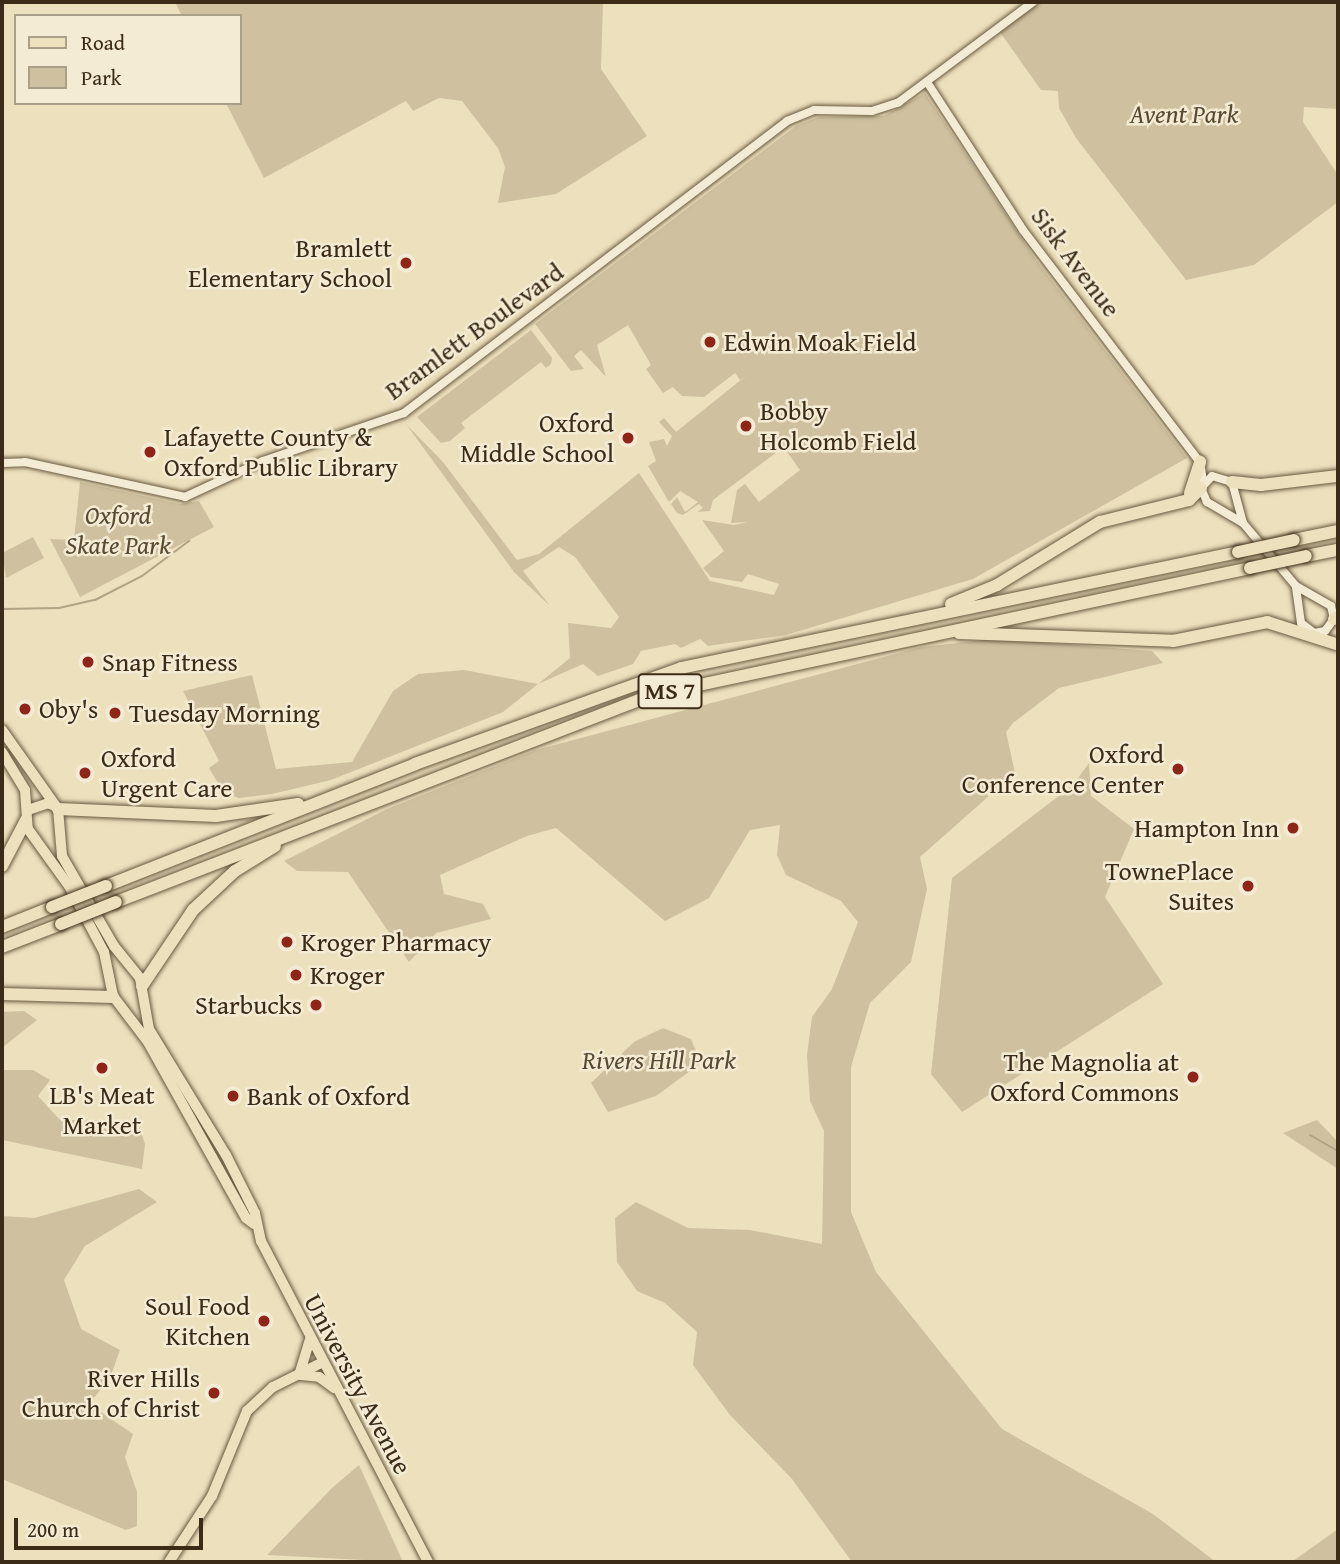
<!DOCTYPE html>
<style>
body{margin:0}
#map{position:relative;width:1340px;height:1564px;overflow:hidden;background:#ede0bc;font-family:"Gentium Book Plus",serif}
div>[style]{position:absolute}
.green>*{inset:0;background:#cfc1a0}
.stream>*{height:2px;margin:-1px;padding:0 1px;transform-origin:1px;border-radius:1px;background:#b1a384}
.roads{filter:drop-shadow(0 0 2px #685940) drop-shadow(0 0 2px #685940)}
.minor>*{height:8px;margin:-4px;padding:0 4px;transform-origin:4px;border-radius:4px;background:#f3ebd3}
.major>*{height:10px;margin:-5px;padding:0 5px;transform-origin:5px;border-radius:5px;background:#ede0bc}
.highway>*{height:12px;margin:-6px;padding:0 6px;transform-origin:6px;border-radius:6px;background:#ede0bc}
.bridges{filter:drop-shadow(0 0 2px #3c2c17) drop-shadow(0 0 2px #3c2c17)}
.highway-bridge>*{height:12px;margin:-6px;padding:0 6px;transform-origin:6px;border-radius:6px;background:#ede0bc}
.dots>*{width:19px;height:19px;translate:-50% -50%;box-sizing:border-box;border:4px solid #f3ebd3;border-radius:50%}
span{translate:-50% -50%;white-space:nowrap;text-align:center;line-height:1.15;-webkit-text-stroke:5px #f3ebd3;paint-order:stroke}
.shield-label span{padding:2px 5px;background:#f3ebd3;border:2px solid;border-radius:5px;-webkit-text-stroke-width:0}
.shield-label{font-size:24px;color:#3c2c17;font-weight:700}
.park-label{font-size:26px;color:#594a32;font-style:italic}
.poi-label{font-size:26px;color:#3c2c17}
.right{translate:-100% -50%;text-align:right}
.left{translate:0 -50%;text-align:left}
.street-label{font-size:26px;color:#3c2c17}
.frame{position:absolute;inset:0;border:4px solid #3c2c17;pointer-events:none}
.legend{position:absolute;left:14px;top:14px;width:228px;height:91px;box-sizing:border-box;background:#f3ebd3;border:2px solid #aa9f88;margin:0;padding:9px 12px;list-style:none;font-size:21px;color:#3c2c17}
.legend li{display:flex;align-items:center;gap:14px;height:35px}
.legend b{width:35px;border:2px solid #aa9f88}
.scale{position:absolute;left:14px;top:1518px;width:189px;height:32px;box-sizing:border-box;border:4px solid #3c2c17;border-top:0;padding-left:9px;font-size:21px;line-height:24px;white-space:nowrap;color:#3c2c17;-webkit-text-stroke:5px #f3ebd3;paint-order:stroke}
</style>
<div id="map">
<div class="green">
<div style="clip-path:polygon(175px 2px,603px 2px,601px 69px,647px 136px,556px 194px,498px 203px,505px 167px,498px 148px,462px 101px,439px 98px,413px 111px,406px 101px,264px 178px,226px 103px,240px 103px,240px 16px,182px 16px)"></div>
<div style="clip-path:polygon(1035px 2px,1338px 2px,1338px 109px,1304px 107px,1303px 122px,1338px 175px,1338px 202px,1254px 265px,1186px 280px,1076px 138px,1059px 108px,1058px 91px,1041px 90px,997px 28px)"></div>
<div style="clip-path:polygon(925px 93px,1036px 260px,1187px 458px,973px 579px,786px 635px,708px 646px,700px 639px,681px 648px,675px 644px,641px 651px,633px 664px,598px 676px,583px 664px,538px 684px,503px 712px,331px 780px,272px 794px,239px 798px,224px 793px,209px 768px,219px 761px,183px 691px,252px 675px,276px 769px,352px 762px,393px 691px,418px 674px,464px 670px,538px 684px,570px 658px,568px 623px,611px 628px,619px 617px,575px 557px,559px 547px,523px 571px,550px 606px,514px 572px,406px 424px,443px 462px,517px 560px,539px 554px,639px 473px,710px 581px,774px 595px,779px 584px,748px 574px,742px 582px,711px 577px,703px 568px,724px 551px,702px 520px,734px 525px,748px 522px,731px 523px,737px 490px,745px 484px,759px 502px,800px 470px,787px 452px,797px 445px,793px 440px,713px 500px,710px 511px,697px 512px,703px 508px,699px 504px,683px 515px,677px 513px,671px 504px,677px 497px,685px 512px,698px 502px,680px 491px,669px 502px,648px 466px,656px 461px,649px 442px,664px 439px,667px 446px,672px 436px,659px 422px,664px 418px,676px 432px,747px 375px,740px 380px,735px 373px,704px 397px,682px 396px,673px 387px,663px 393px,646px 369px,651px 365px,628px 325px,597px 345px,606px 377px,581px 350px,574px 356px,584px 369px,571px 371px,535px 324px,796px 126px,818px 117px,884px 116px)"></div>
<div style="clip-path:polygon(531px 330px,552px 358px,551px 364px,546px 368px,541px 362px,461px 423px,465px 428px,450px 441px,441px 443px,417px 417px)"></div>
<div style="clip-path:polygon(80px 482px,180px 504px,199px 501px,214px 527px,80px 597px,50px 539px,74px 540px)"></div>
<div style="clip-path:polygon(33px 537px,44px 558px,6px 578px,2px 553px)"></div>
<div style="clip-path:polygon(994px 639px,1152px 651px,1163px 663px,1059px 688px,1013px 723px,1006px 732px,1015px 773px,920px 857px,927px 889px,911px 962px,870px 1003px,851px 1067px,851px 1212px,876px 1272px,1002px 1429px,1153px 1514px,1216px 1562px,852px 1562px,792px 1479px,730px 1415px,693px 1365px,697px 1332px,665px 1303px,637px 1291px,617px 1262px,615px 1218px,636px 1202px,688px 1228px,750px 1230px,822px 1244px,824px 1131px,810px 1101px,807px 1055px,812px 1017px,832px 989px,858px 922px,841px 901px,786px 875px,777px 855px,780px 825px,750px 830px,709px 898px,665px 921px,556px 828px,527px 836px,440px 875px,444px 894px,483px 904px,491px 919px,436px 933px,409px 962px,348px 872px,297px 871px,284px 861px,387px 809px,536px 750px,921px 647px)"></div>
<div style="clip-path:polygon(1089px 763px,1091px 796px,1134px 829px,1105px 897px,1163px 984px,962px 1112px,931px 1074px,952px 878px,1073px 785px)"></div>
<div style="clip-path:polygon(24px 1011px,37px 1020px,3px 1047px,4px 1070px,33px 1070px,50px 1080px,38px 1096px,60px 1120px,137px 1120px,145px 1144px,142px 1169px,2px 1140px,2px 1012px)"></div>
<div style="clip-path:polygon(663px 1028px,691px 1039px,701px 1063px,656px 1096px,608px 1112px,591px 1083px,634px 1042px)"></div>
<div style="clip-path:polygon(1317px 1120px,1338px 1142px,1338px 1169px,1283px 1133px)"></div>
<div style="clip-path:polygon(139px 1189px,157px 1202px,85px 1246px,64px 1280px,81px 1329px,120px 1350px,110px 1378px,89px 1404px,133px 1434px,125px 1457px,137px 1492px,137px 1526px,126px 1530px,2px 1479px,2px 1216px,34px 1218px)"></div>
<div style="clip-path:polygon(359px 1465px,403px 1562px,267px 1555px,332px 1488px)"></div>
<div style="clip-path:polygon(1338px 1529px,1338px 1562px,1293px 1561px)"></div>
</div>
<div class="stream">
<div style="left:2px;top:609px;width:57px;rotate:-1deg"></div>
<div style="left:59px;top:608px;width:37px;rotate:-13deg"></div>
<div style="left:95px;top:600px;width:53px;rotate:-27.1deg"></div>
<div style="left:142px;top:576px;width:59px;rotate:-36.7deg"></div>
<div style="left:1310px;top:1135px;width:32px;rotate:30deg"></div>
</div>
<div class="roads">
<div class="minor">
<div style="left:927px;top:82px;width:176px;rotate:57deg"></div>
<div style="left:1023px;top:230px;width:292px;rotate:52.7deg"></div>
<div style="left:1200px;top:462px;width:20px;rotate:81deg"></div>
<div style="left:2px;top:463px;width:23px;rotate:-2deg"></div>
<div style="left:25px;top:462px;width:164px;rotate:12.3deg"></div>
<div style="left:185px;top:497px;width:86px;rotate:-24.8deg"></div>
<div style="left:263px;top:461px;width:149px;rotate:-18.8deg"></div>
<div style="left:404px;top:413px;width:482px;rotate:-37.3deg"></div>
<div style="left:787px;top:121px;width:29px;rotate:-22deg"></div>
<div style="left:814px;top:110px;width:58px;rotate:1deg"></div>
<div style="left:872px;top:111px;width:28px;rotate:-18deg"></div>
<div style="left:899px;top:102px;width:167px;rotate:-36.7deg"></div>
<div style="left:1212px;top:476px;width:21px;rotate:17deg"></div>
<div style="left:1232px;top:482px;width:42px;rotate:75deg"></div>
<div style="left:1243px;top:523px;width:42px;rotate:-149.7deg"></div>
<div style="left:1207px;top:502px;width:15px;rotate:-113deg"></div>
<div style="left:1201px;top:488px;width:16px;rotate:-47deg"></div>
<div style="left:1243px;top:523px;width:82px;rotate:49.9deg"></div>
<div style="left:1296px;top:586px;width:40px;rotate:29.7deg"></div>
<div style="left:1331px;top:606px;width:13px;rotate:77deg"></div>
<div style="left:1334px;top:619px;width:15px;rotate:127deg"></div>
<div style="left:1325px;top:631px;width:11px;rotate:170deg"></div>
<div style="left:1314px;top:633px;width:16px;rotate:-142deg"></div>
<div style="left:1301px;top:623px;width:37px;rotate:-98deg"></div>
</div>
<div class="major">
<div style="left:2px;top:730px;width:97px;rotate:54.7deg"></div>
<div style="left:58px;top:809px;width:47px;rotate:85.1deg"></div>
<div style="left:62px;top:856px;width:104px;rotate:60deg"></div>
<div style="left:114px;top:946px;width:41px;rotate:50.9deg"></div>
<div style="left:140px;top:978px;width:52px;rotate:80deg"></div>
<div style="left:149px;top:1029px;width:148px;rotate:58.6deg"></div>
<div style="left:226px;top:1155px;width:65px;rotate:63.4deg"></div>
<div style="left:255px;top:1213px;width:29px;rotate:78deg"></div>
<div style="left:261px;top:1241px;width:362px;rotate:62.5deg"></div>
<div style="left:2px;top:752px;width:44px;rotate:58.8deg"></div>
<div style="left:25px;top:790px;width:39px;rotate:86deg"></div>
<div style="left:28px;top:829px;width:70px;rotate:54.3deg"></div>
<div style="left:69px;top:886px;width:75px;rotate:62.1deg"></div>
<div style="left:104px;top:952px;width:45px;rotate:78.4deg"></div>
<div style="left:113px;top:996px;width:58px;rotate:52.7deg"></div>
<div style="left:148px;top:1042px;width:201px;rotate:60.9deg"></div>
<div style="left:246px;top:1218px;width:10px;rotate:37deg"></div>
<div style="left:28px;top:810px;width:21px;rotate:-19deg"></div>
<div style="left:48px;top:803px;width:10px;rotate:24deg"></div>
<div style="left:300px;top:1372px;width:34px;rotate:-73deg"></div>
<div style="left:301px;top:1375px;width:18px;rotate:6deg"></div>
<div style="left:319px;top:1377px;width:19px;rotate:36deg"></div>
<div style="left:169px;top:1562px;width:79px;rotate:-56.9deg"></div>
<div style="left:212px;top:1496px;width:92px;rotate:-67.6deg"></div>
<div style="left:247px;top:1411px;width:35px;rotate:-43deg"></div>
<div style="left:273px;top:1387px;width:56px;rotate:-26.6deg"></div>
</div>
<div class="highway">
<div style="left:1232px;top:482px;width:29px;rotate:6deg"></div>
<div style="left:1261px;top:485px;width:78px;rotate:-6.7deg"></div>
<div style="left:1190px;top:493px;width:33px;rotate:-72deg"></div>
<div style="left:1294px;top:540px;width:45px;rotate:-11.6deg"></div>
<div style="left:1306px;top:556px;width:33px;rotate:-11deg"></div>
<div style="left:951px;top:604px;width:50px;rotate:-22.4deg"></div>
<div style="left:997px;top:585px;width:121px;rotate:-31.5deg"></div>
<div style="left:1100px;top:522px;width:92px;rotate:-13.9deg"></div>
<div style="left:1189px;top:500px;width:17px;rotate:-45deg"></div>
<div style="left:1334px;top:619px;width:4px;rotate:-27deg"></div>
<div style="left:959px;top:633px;width:214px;rotate:2.1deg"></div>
<div style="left:1173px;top:641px;width:96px;rotate:-11.4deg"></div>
<div style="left:1267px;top:622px;width:72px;rotate:17.7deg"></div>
<div style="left:58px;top:809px;width:158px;rotate:2.5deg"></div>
<div style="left:216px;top:816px;width:83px;rotate:-8.3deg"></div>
<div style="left:2px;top:866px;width:52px;rotate:-62.4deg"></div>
<div style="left:106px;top:886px;width:332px;rotate:-21.5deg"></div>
<div style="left:415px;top:764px;width:283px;rotate:-19.8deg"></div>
<div style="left:681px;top:668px;width:569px;rotate:-11.76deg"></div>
<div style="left:116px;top:902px;width:575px;rotate:-21.12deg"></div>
<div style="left:652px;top:695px;width:611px;rotate:-11.99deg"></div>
<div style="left:2px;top:927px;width:54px;rotate:-21.8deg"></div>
<div style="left:2px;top:947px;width:63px;rotate:-21.3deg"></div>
<div style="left:142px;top:986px;width:92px;rotate:-56.1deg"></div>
<div style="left:193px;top:910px;width:57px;rotate:-42.9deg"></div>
<div style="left:235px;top:871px;width:47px;rotate:-32deg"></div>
<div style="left:2px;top:994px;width:111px;rotate:1.5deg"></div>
</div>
</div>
<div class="bridges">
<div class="highway-bridge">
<div style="left:1238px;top:552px;width:57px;rotate:-12.1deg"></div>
<div style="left:1250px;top:568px;width:57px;rotate:-12.1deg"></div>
<div style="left:52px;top:907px;width:58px;rotate:-21.3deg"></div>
<div style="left:61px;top:924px;width:59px;rotate:-21.8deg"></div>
</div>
</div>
<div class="dots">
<div style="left:406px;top:263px;background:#8f2418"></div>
<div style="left:710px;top:342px;background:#8f2418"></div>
<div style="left:746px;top:426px;background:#8f2418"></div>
<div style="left:628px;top:438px;background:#8f2418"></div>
<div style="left:150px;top:452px;background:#8f2418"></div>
<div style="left:88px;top:662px;background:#8f2418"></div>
<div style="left:25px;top:709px;background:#8f2418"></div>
<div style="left:115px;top:713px;background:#8f2418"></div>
<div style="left:1178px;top:769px;background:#8f2418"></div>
<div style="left:85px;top:773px;background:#8f2418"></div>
<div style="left:1293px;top:828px;background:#8f2418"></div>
<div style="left:1248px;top:886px;background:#8f2418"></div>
<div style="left:287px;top:942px;background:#8f2418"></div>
<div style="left:296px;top:975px;background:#8f2418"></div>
<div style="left:316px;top:1005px;background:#8f2418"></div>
<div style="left:102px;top:1068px;background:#8f2418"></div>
<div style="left:1193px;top:1077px;background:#8f2418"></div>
<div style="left:233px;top:1096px;background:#8f2418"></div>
<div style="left:264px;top:1321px;background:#8f2418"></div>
<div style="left:214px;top:1393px;background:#8f2418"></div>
</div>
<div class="shield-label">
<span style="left:670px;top:691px">MS 7</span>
</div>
<div class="park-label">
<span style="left:1184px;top:114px">Avent Park</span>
<span style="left:118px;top:530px">Oxford<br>Skate Park</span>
<span style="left:659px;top:1060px">Rivers Hill Park</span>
</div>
<div class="poi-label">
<span class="right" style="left:392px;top:263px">Bramlett<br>Elementary School</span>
<span class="left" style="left:724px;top:342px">Edwin Moak Field</span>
<span class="left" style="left:760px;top:426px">Bobby<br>Holcomb Field</span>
<span class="right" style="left:614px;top:438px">Oxford<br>Middle School</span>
<span class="left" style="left:164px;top:452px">Lafayette County &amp;<br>Oxford Public Library</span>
<span class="left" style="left:102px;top:662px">Snap Fitness</span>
<span class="left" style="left:39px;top:709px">Oby's</span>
<span class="left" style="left:129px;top:713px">Tuesday Morning</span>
<span class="right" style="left:1164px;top:769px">Oxford<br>Conference Center</span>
<span class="left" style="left:101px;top:773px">Oxford<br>Urgent Care</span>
<span class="right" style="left:1279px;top:828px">Hampton Inn</span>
<span class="right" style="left:1234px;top:886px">TownePlace<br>Suites</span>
<span class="left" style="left:301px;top:942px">Kroger Pharmacy</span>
<span class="left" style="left:310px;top:975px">Kroger</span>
<span class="right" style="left:302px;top:1005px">Starbucks</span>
<span class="right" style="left:1179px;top:1077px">The Magnolia at<br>Oxford Commons</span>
<span style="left:102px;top:1110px">LB's Meat<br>Market</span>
<span class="left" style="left:247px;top:1096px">Bank of Oxford</span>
<span class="right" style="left:250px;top:1321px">Soul Food<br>Kitchen</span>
<span class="right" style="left:200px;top:1393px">River Hills<br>Church of Christ</span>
</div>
<div class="street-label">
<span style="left:1076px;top:262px;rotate:53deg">Sisk Avenue</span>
<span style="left:474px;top:331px;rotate:-36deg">Bramlett Boulevard</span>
<span style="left:358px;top:1384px;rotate:62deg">University Avenue</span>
</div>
<div class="frame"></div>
<ul class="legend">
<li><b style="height:9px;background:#ede0bc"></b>Road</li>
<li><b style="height:19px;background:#cfc1a0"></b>Park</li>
</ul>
<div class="scale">200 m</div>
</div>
